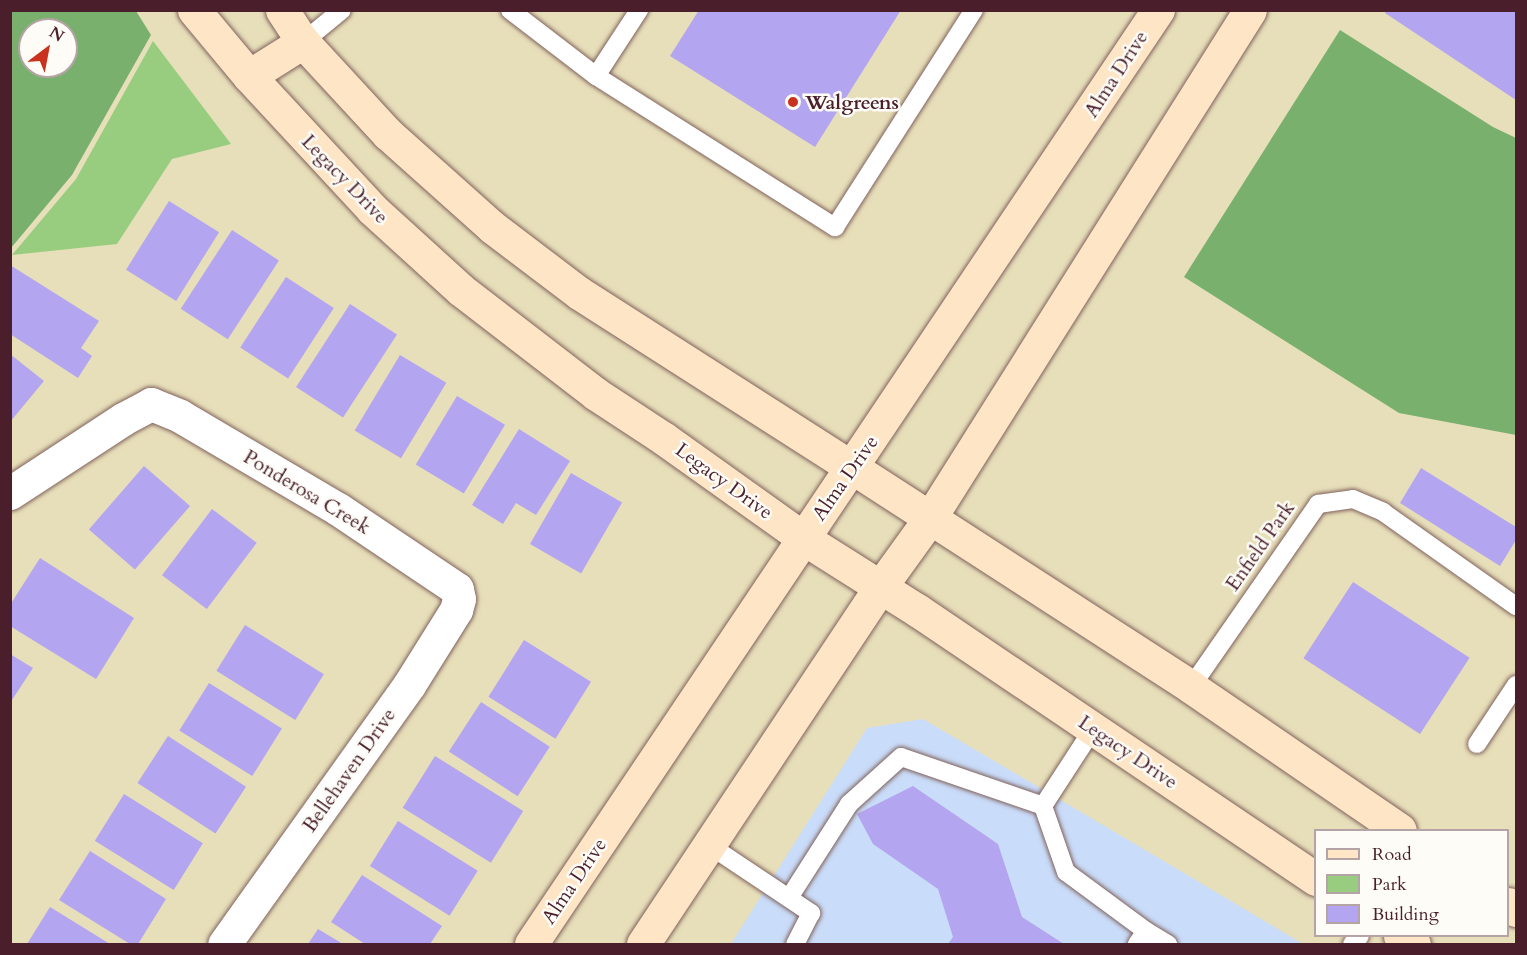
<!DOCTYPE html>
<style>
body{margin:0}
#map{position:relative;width:1527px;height:955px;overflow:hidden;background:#e7dfba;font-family:Cardo,serif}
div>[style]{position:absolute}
.built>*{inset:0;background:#c9dcf9}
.green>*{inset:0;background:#98cd7f}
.forest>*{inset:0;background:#7ab06e}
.building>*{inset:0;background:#b3a5ef;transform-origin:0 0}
.roads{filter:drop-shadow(0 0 2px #81625d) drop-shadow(0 0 2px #81625d)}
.lane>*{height:18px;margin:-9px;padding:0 9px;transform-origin:9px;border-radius:9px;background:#fff}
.street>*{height:33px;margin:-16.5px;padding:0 16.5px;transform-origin:16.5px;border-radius:16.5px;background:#fff}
.secondary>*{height:33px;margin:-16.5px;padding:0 16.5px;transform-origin:16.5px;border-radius:16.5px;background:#fde5c5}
.dots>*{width:16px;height:16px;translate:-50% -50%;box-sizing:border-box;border:3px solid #fdfcf7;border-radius:50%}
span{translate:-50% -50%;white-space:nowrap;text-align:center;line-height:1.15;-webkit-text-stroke:5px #fdfcf7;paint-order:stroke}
.street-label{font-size:20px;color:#4a1f2b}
.poi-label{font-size:20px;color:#4a1f2b;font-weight:700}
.left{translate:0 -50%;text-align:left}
.frame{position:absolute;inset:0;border:12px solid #4a1f2b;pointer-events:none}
.legend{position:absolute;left:1314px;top:829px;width:195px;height:108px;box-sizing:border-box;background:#fdfcf7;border:2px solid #b5a4a5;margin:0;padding:8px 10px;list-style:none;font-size:18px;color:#4a1f2b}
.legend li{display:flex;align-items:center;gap:12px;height:30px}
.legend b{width:30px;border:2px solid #b5a4a5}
.north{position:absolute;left:18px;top:18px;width:60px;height:60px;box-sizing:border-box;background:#fdfcf7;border:2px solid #b5a4a5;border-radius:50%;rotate:32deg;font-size:16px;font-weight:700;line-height:24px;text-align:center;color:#4a1f2b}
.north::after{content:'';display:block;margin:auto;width:21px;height:27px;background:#c8321e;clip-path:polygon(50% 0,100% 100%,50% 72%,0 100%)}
</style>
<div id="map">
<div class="built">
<div style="clip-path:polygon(923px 719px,1179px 870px,1303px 944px,731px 944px,867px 728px)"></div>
</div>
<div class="green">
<div style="clip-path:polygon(153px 41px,231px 144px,172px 159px,117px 244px,12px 255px,76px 179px)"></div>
</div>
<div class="forest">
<div style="clip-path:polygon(evenodd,11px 10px,136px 11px,151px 35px,72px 175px,11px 248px,11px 10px,30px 30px,66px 30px,66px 66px,30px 66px,30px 30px)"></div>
<div style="clip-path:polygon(1340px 30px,1493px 127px,1516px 138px,1516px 435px,1399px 413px,1184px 277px)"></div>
</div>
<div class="building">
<div style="clip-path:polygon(699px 10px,901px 10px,815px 147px,670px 56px)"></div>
<div style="clip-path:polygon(1386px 10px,1516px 10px,1516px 100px,1385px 13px)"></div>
<div style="left:169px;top:201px;width:59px;height:81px;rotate:32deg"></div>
<div style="left:232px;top:230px;width:56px;height:94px;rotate:33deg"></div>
<div style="clip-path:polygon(10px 265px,99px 321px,81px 348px,92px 356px,78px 378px,10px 334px)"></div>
<div style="left:286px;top:277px;width:57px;height:84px;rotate:33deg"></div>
<div style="left:350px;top:304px;width:56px;height:99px;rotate:33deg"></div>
<div style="clip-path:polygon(10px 354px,44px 381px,10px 422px)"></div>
<div style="left:400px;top:355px;width:54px;height:88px;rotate:31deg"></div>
<div style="left:457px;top:396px;width:56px;height:80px;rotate:31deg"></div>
<div style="clip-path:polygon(519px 429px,570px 461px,536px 515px,516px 503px,503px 524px,472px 505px)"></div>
<div style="left:144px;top:466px;width:61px;height:84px;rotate:41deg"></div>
<div style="clip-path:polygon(1421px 468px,1516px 527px,1516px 540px,1500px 566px,1400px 503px)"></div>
<div style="left:571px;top:473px;width:59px;height:82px;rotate:30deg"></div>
<div style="left:212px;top:509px;width:56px;height:83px;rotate:37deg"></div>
<div style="clip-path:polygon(40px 558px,134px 618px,96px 679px,10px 626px,10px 605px)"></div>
<div style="left:1353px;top:582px;width:139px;height:91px;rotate:33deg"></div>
<div style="left:245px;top:625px;width:93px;height:54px;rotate:32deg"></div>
<div style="left:524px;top:640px;width:79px;height:67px;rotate:32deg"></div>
<div style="clip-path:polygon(10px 654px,33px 668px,10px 703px)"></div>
<div style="left:209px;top:683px;width:86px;height:56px;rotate:32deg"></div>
<div style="left:481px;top:702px;width:82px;height:59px;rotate:33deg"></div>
<div style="left:168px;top:736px;width:93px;height:56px;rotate:33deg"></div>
<div style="left:435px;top:756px;width:104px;height:61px;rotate:32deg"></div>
<div style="clip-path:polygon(913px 786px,998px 844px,1022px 917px,1064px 944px,948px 944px,953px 937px,938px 889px,873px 844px,857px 814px)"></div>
<div style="left:124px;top:794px;width:93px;height:55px;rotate:32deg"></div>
<div style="left:398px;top:821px;width:94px;height:53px;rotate:32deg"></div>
<div style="clip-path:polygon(90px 851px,166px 899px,138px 944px,130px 944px,59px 900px)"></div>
<div style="clip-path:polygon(362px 875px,442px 926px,430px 944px,365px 944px,331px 922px)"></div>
<div style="clip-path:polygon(50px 907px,110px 944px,27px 944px)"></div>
<div style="clip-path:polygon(318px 929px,343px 944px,308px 944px)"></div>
</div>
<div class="roads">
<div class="lane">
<div style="left:510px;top:10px;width:108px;rotate:37.5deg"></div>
<div style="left:596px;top:76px;width:79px;rotate:-56.9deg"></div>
<div style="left:303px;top:42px;width:50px;rotate:-39.4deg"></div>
<div style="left:596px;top:76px;width:283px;rotate:32.3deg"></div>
<div style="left:835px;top:227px;width:258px;rotate:-57.4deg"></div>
<div style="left:1191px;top:687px;width:223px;rotate:-55.2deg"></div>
<div style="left:1318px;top:504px;width:35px;rotate:-8deg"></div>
<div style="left:1353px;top:499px;width:33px;rotate:23deg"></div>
<div style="left:1383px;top:512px;width:163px;rotate:35.3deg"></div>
<div style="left:1093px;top:729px;width:92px;rotate:123deg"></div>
<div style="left:1043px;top:806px;width:70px;rotate:70.8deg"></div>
<div style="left:1066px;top:872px;width:99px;rotate:36.4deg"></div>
<div style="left:1146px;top:931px;width:16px;rotate:125deg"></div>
<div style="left:1477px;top:744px;width:71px;rotate:-56.5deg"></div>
<div style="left:709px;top:845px;width:123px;rotate:33.7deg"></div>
<div style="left:811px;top:913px;width:35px;rotate:117deg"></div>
<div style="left:789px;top:898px;width:112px;rotate:-57.4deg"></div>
<div style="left:849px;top:804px;width:70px;rotate:-42.1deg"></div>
<div style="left:901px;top:757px;width:150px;rotate:19deg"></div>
<div style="left:1146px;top:931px;width:26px;rotate:31deg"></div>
<div style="left:1352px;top:944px;width:11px;rotate:-45deg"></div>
</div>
<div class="street">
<div style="left:10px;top:493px;width:135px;rotate:-33.2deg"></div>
<div style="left:123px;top:419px;width:32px;rotate:-28deg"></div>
<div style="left:151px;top:404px;width:31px;rotate:22deg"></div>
<div style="left:180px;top:416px;width:183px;rotate:30.5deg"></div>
<div style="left:338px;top:509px;width:143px;rotate:33.9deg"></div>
<div style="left:457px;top:589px;width:10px;rotate:79deg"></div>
<div style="left:459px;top:599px;width:11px;rotate:105deg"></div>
<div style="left:456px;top:610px;width:89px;rotate:122.1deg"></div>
<div style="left:409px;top:685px;width:318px;rotate:125.5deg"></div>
</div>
<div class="secondary">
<div style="left:194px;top:10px;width:86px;rotate:50.2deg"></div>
<div style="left:249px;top:76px;width:181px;rotate:47.2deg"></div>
<div style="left:372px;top:209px;width:120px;rotate:42.3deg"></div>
<div style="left:461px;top:290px;width:170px;rotate:37.6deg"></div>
<div style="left:596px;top:394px;width:80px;rotate:33.3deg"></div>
<div style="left:663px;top:438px;width:172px;rotate:35.5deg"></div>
<div style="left:803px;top:538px;width:135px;rotate:32.3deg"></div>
<div style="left:917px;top:610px;width:481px;rotate:34deg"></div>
<div style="left:282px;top:10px;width:38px;rotate:57deg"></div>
<div style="left:303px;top:42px;width:125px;rotate:47.3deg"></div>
<div style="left:388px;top:134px;width:140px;rotate:41.8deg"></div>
<div style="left:492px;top:227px;width:109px;rotate:37.2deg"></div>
<div style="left:579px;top:293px;width:325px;rotate:32.6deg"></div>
<div style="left:853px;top:468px;width:403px;rotate:32.9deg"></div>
<div style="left:1191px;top:687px;width:253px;rotate:34.4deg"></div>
<div style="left:249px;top:76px;width:64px;rotate:-32.2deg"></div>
<div style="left:1508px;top:904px;width:10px;rotate:37deg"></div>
<div style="left:1400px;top:936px;width:16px;rotate:30deg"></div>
<div style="left:531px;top:944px;width:1125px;rotate:-56.13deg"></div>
<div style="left:643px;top:944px;width:430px;rotate:-56.4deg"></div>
<div style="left:881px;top:586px;width:84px;rotate:-54.2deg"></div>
<div style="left:930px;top:518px;width:600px;rotate:-57.79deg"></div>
</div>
</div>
<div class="dots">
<div style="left:793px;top:102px;background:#c8321e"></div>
</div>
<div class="street-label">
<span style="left:1116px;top:74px;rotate:-57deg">Alma Drive</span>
<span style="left:345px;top:179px;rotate:46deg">Legacy Drive</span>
<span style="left:845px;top:478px;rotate:-55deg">Alma Drive</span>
<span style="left:724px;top:481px;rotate:36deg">Legacy Drive</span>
<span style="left:307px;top:492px;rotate:31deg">Ponderosa Creek</span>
<span style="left:1260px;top:546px;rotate:-55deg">Enfield Park</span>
<span style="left:1128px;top:752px;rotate:34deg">Legacy Drive</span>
<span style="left:349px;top:770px;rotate:-55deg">Bellehaven Drive</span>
<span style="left:574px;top:881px;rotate:-56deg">Alma Drive</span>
</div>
<div class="poi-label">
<span class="left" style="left:805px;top:102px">Walgreens</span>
</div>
<div class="frame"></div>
<ul class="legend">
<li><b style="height:8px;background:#fde5c5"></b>Road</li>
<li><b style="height:16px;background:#98cd7f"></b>Park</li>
<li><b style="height:16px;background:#b3a5ef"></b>Building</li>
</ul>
<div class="north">N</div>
</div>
